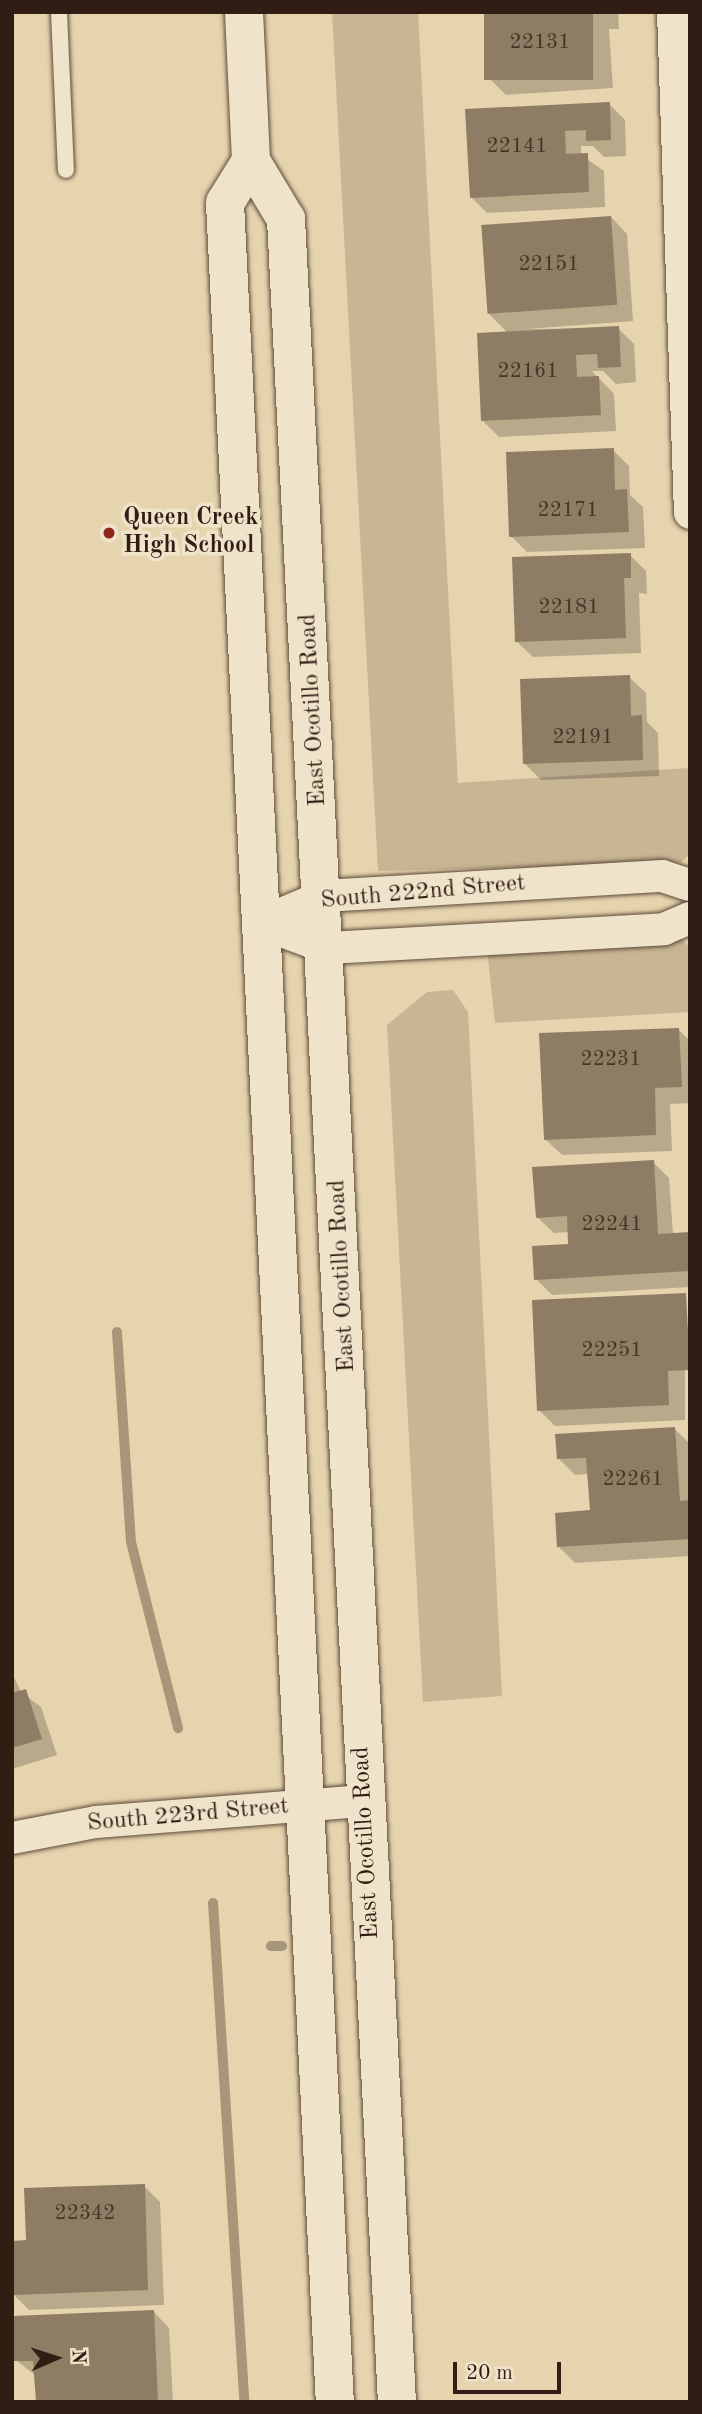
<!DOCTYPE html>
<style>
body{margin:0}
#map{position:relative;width:702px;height:2414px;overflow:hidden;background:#e6d4ae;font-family:"Old Standard TT",serif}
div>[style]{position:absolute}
.green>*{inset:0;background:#c7b594}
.shadow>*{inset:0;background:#0003}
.stream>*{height:10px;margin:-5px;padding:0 5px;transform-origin:5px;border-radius:5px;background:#a8967a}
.building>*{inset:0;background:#8f7c64;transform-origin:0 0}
.roads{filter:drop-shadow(0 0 2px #5e4b3a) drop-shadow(0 0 2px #5e4b3a)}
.lane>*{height:16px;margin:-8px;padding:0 8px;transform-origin:8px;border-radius:8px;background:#efe3ca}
.street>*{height:32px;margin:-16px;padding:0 16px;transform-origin:16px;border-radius:16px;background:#efe3ca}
.secondary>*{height:38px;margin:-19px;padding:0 19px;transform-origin:19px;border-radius:19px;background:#efe3ca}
.dots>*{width:19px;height:19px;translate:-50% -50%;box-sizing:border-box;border:4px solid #efe3ca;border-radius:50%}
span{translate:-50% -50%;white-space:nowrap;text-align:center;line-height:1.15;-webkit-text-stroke:7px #efe3ca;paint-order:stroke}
.number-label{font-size:21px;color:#483528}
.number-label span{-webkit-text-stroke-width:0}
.poi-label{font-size:24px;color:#311d14;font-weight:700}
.left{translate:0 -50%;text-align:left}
.street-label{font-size:24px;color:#311d14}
.frame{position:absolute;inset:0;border:14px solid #311d14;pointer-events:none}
.north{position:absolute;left:21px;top:2323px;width:70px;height:70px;-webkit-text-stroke:5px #efe3ca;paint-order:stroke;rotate:87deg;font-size:19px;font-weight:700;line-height:28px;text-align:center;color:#311d14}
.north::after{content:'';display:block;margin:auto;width:24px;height:32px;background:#311d14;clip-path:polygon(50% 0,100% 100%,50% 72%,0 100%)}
.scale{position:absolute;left:453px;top:2362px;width:108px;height:32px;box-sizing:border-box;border:4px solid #311d14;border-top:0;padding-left:9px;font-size:21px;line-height:24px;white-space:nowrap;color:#311d14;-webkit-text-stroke:5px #efe3ca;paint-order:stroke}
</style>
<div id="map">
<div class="green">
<div style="clip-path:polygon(332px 12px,418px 12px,458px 783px,689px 768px,690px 854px,680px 863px,378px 871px)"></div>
<div style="clip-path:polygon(681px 938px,690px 948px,690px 1012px,495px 1023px,487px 949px)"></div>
<div style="clip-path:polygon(453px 990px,468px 1012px,502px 1696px,423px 1702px,387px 1025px,427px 992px)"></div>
</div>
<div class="shadow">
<div style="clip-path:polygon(485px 12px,618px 12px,619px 29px,609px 29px,613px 88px,506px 95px,490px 79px)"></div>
<div style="clip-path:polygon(609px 104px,625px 120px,626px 156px,604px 157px,593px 146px,581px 146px,581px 155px,604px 171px,605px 207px,487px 213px,471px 197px,467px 111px)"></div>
<div style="clip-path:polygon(611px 217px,627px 234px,633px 321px,527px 329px,618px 328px,634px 344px,636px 382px,616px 384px,603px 371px,592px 371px,614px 394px,616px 431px,499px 437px,483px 421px,508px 333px,489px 314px)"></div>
<div style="clip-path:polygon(613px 450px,629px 466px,630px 495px,643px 507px,645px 548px,527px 552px,511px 536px)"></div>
<div style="clip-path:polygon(630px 555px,646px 571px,647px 594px,639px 593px,641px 653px,533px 657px,516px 641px)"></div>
<div style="clip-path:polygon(629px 677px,646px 693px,647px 722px,658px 733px,659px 776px,541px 780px,525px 764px)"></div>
<div style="clip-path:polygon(679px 1030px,690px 1041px,690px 1103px,670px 1104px,672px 1151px,562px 1155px,545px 1139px)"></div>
<div style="clip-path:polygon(653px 1162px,669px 1178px,673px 1234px,690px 1233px,690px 1287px,552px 1295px,536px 1279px,570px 1246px,570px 1232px,554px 1233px,537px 1217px)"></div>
<div style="clip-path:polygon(685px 1294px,685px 1420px,555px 1426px,539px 1410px)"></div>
<div style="clip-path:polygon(675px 1429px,690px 1444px,690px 1556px,575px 1563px,558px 1546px,592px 1512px,589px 1474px,575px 1475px,559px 1459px)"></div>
<div style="clip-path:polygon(12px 1673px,21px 1692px,41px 1707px,57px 1755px,12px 1769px)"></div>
<div style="clip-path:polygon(144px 2186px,160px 2202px,164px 2305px,29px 2310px,13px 2294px,28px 2242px)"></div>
<div style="clip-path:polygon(153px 2311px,169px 2328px,173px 2402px,37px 2402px,36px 2376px,16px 2360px)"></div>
</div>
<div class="stream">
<div style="left:117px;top:1332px;width:210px;rotate:86.2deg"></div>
<div style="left:131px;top:1542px;width:192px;rotate:75.8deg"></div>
<div style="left:213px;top:1903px;width:500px;rotate:86.4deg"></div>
<div style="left:271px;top:1946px;width:11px"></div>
</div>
<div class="building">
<div style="left:484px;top:12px;width:109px;height:68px"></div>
<div style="clip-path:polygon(610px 102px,611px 140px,586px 141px,586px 130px,565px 131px,566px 154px,588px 153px,589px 192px,470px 198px,465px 109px)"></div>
<div style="left:611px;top:216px;width:89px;height:130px;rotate:86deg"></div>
<div style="clip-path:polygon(619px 326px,621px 367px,598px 368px,597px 354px,576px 355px,577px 377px,599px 376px,601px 415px,481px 421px,477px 333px)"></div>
<div style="clip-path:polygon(614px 448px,615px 490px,627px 489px,629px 532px,509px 537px,506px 452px)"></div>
<div style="clip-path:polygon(631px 553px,631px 578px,624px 578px,626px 638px,515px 642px,512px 557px)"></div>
<div style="clip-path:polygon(630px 675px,631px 716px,642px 715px,643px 760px,523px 764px,520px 679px)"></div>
<div style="clip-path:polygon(679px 1028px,682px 1087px,655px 1088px,656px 1135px,544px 1140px,539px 1033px)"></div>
<div style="clip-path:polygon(654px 1160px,658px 1234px,690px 1232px,690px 1271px,534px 1280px,532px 1246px,568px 1244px,567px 1216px,536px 1218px,532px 1167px)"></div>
<div style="clip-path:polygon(686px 1293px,690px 1370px,668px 1371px,669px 1405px,537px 1411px,532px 1300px)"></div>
<div style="clip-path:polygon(675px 1427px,680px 1501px,690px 1500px,690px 1539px,557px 1547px,555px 1513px,590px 1510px,586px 1458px,557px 1459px,555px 1434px)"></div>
<div style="clip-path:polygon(26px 1689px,42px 1739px,12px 1748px,12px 1693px)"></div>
<div style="clip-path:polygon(145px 2184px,148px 2290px,12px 2295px,12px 2241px,26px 2240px,24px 2188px)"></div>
<div style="clip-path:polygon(154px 2310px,158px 2402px,36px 2402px,33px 2361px,14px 2361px,13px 2316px)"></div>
</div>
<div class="roads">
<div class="lane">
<div style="left:59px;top:12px;width:158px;rotate:87.5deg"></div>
</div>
<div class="street">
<div style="left:673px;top:12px;width:501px;rotate:88.06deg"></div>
<div style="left:260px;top:923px;width:69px;rotate:-22.9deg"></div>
<div style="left:324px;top:896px;width:339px;rotate:-3.4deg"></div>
<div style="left:662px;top:876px;width:29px;rotate:18deg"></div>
<div style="left:260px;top:923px;width:72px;rotate:20.2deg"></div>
<div style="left:328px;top:948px;width:337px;rotate:-3.2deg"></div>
<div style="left:664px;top:929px;width:28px;rotate:-23deg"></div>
<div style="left:12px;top:1838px;width:86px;rotate:-10.8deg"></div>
<div style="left:96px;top:1822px;width:269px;rotate:-4.5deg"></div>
</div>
<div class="secondary">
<div style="left:244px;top:12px;width:149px;rotate:87.3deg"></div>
<div style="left:251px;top:161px;width:68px;rotate:58.9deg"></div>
<div style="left:286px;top:219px;width:2186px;rotate:87.09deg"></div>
<div style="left:251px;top:161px;width:49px;rotate:121.8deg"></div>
<div style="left:225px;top:203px;width:2202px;rotate:87.14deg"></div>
</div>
</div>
<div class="dots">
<div style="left:109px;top:533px;background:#8f2418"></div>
</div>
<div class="number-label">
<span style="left:540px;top:43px">22131</span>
<span style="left:517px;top:147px">22141</span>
<span style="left:549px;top:265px">22151</span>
<span style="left:528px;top:372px">22161</span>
<span style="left:568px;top:511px">22171</span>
<span style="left:569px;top:608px">22181</span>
<span style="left:583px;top:738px">22191</span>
<span style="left:611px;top:1060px">22231</span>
<span style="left:612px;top:1225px">22241</span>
<span style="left:612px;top:1351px">22251</span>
<span style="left:633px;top:1480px">22261</span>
<span style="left:85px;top:2214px">22342</span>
</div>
<div class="poi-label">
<span class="left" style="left:123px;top:533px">Queen Creek<br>High School</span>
</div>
<div class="street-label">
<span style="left:314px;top:710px;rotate:-93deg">East Ocotillo Road</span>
<span style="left:423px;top:893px;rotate:-5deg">South 222nd Street</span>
<span style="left:343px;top:1276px;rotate:-93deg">East Ocotillo Road</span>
<span style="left:188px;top:1816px;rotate:-5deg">South 223rd Street</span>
<span style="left:367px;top:1843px;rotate:-93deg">East Ocotillo Road</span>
</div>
<div class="frame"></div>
<div class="north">N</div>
<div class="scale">20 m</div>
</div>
